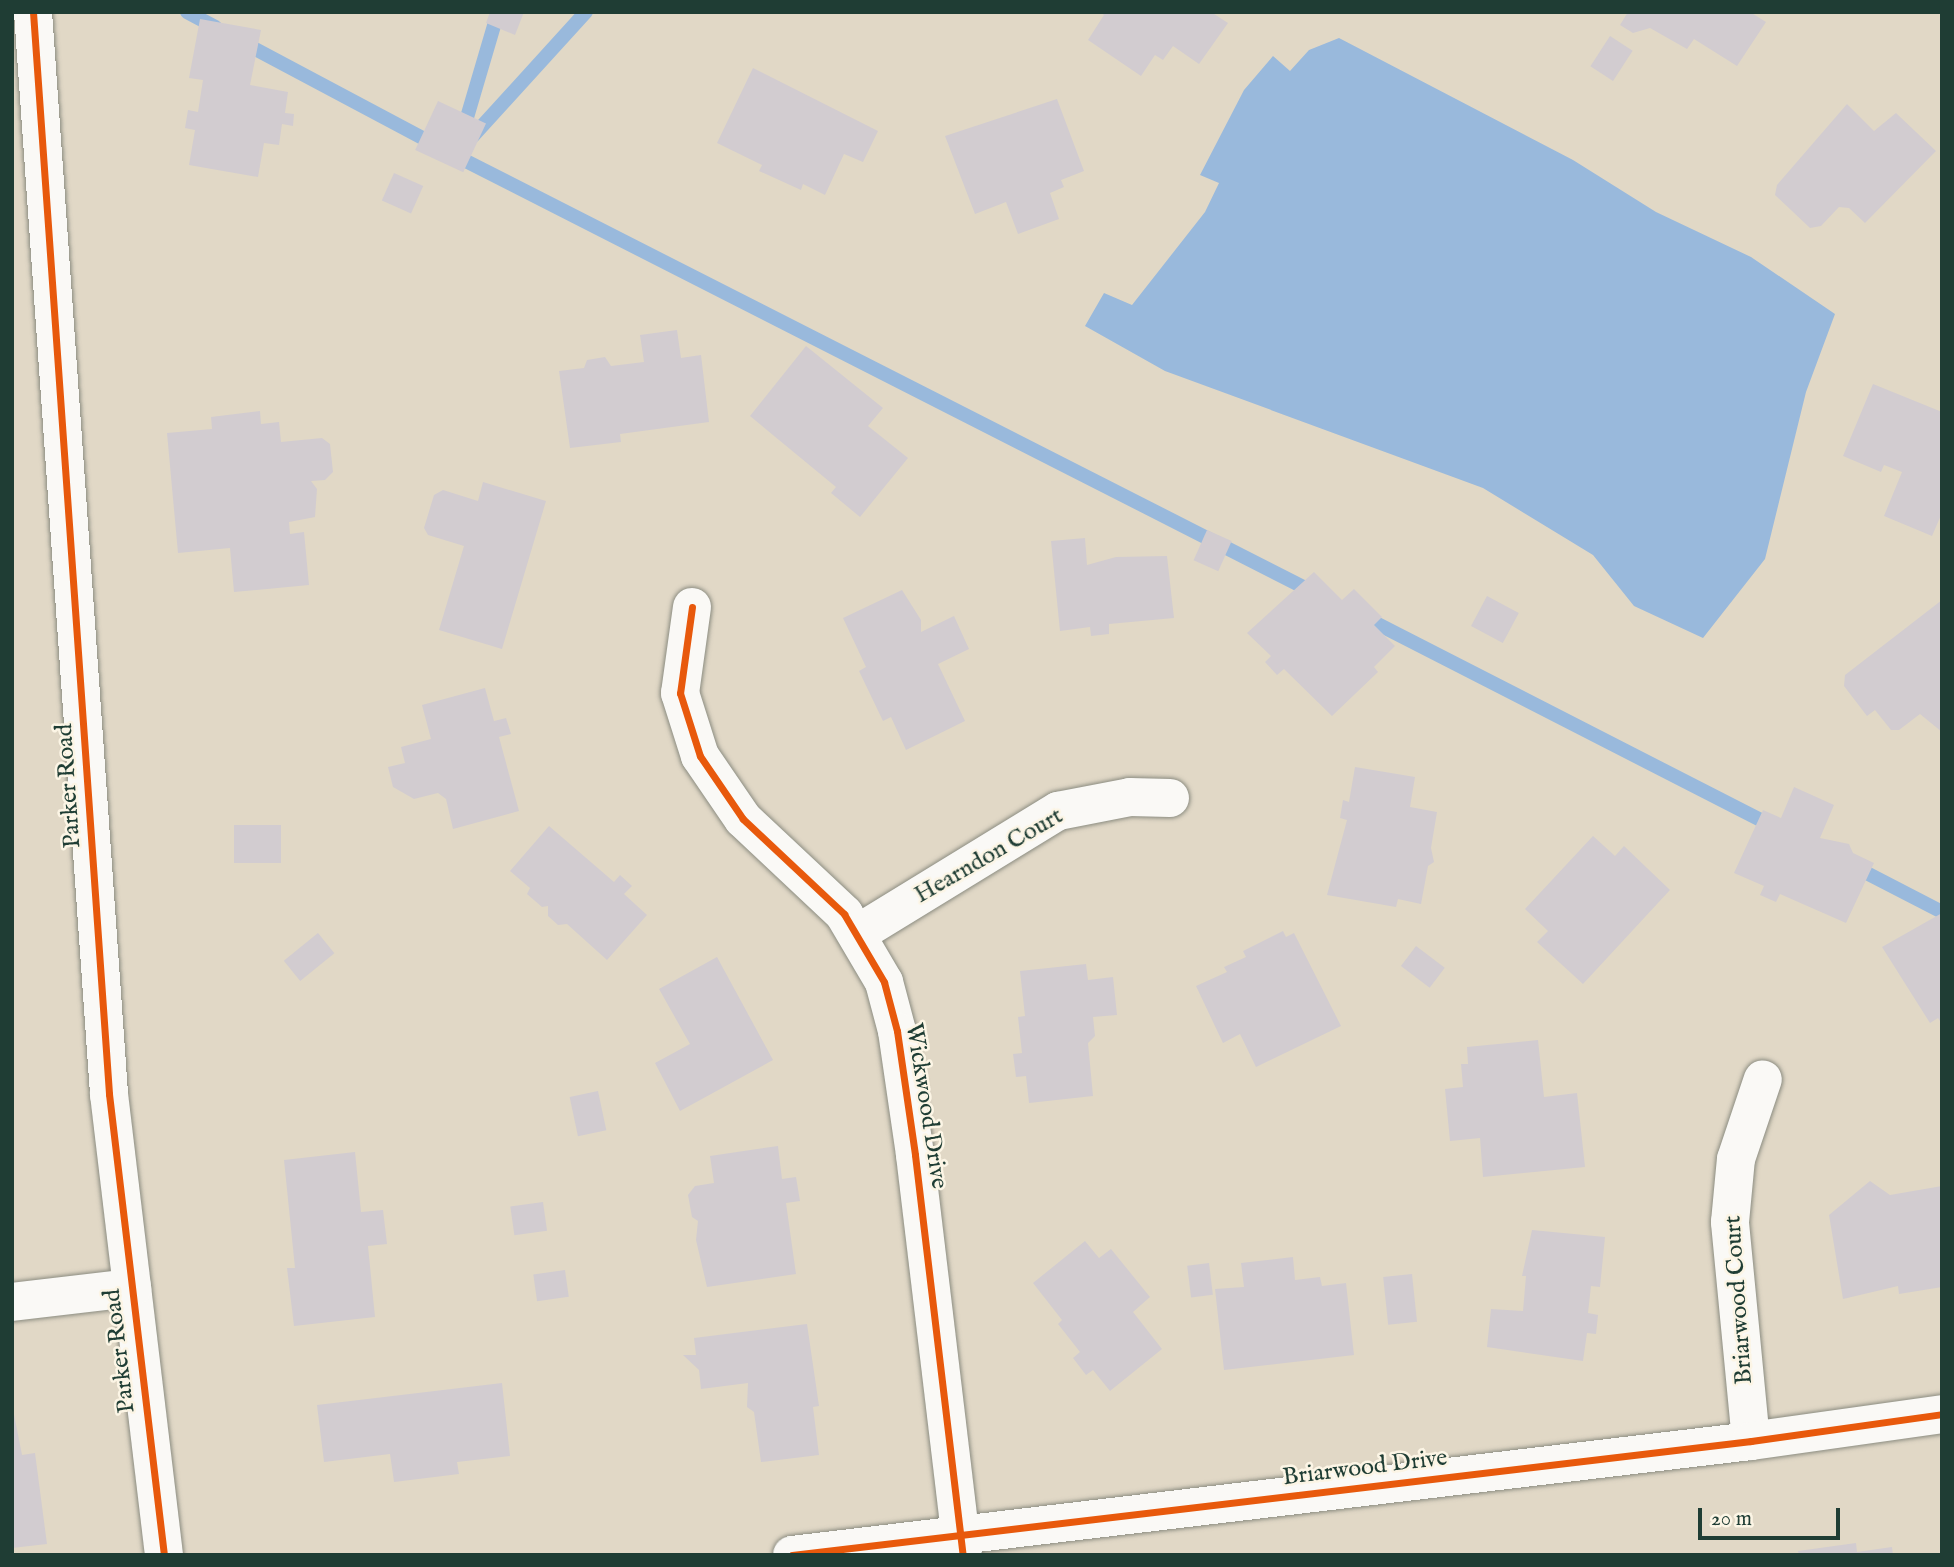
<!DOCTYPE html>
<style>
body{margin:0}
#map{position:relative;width:1954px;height:1567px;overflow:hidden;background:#e1d8c6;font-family:"IM FELL English",serif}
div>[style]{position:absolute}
.water>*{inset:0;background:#99b9dc}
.stream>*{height:14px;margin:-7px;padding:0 7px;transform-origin:7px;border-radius:7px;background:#99b9dc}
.building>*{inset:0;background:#d2ccd0;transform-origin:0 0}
.roads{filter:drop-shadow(0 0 2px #8b8c81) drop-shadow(0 0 2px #8b8c81)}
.minor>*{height:38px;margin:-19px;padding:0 19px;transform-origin:19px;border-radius:19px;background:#faf9f6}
.cycleway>*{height:7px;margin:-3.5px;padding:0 3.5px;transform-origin:3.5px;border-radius:3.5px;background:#e8590c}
span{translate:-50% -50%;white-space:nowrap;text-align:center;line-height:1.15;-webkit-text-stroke:5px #fcf5e5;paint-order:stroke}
.street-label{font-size:24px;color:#1f3d34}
.frame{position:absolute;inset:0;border:14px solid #1f3d34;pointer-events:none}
.scale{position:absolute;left:1698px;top:1508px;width:142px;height:32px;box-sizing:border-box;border:4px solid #1f3d34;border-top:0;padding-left:9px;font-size:21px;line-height:24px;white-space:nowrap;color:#1f3d34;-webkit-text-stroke:5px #fcf5e5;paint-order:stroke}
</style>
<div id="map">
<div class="water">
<div style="clip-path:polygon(1339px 38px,1573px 160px,1656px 212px,1751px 257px,1835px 314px,1806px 392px,1765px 559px,1703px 638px,1634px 606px,1593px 555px,1483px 488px,1165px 371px,1085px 326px,1104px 293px,1132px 305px,1205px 212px,1219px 183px,1200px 175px,1244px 90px,1273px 56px,1290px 71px,1309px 50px)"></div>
</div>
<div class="stream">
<div style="left:187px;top:12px;width:32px;rotate:28deg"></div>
<div style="left:242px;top:42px;width:242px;rotate:28deg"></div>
<div style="left:456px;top:156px;width:966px;rotate:26.96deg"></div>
<div style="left:463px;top:131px;width:124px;rotate:-73.6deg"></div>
<div style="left:473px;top:136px;width:168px;rotate:-47.7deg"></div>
<div style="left:1360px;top:615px;width:466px;rotate:27.1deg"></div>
<div style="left:1853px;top:866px;width:100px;rotate:27.3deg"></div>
</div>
<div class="building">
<div style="clip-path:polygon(490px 12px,524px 12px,515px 35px,486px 23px)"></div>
<div style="clip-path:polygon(1100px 12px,1211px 12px,1228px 23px,1199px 64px,1173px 46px,1163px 60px,1155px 55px,1141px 76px,1088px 40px,1104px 15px)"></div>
<div style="clip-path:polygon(1628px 12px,1750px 12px,1766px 22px,1737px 66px,1694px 39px,1687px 49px,1650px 28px,1633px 33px,1620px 25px)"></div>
<div style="clip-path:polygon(200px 19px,261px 30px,250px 85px,288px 92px,285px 113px,294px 114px,293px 126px,282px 124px,279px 145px,264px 143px,258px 177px,189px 165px,195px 130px,185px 128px,188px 110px,198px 112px,203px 80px,189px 78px)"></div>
<div style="left:1610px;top:36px;width:27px;height:36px;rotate:33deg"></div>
<div style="clip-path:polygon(753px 68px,878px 131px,863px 162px,844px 154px,825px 195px,803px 184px,801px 190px,759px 171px,762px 165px,717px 143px)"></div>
<div style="clip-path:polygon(1057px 99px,1084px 171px,1061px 180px,1064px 187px,1050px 193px,1059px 219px,1018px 234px,1006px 202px,975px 214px,945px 136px)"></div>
<div style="left:438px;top:101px;width:53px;height:54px;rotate:25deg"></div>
<div style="clip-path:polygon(1847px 104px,1874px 131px,1896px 113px,1936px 151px,1865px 223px,1849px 208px,1839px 207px,1821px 226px,1810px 228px,1775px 195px,1777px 185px)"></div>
<div style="left:394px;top:173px;width:32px;height:30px;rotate:24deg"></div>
<div style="clip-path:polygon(677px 330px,681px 358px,701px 355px,709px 422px,620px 434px,621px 442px,570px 448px,559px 371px,584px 368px,587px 360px,605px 357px,611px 366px,644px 362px,640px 335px)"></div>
<div style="clip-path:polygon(806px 346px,883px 408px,868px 426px,908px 458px,860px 517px,831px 493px,836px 487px,750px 416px)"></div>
<div style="clip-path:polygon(1873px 384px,1942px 412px,1942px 513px,1932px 536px,1884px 516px,1902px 472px,1884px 465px,1881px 472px,1843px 456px)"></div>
<div style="clip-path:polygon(260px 411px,261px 424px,279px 422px,281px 442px,322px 438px,330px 444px,333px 472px,325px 480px,311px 481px,317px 489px,315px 517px,289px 522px,290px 534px,304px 532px,309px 585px,234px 592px,230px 548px,178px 553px,167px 433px,212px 429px,211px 417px)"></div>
<div style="clip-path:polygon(483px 482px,546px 501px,502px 649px,439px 630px,464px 546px,428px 535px,424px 528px,434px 495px,443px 490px,478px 501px)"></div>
<div style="left:1207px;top:530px;width:27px;height:33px;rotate:24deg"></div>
<div style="clip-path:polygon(1085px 538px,1087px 565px,1116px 557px,1167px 556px,1174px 618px,1109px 624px,1109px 634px,1091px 636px,1090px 627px,1060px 631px,1051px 541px)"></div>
<div style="clip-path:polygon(1314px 572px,1342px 600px,1354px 589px,1382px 617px,1374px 625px,1395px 646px,1374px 667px,1378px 672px,1332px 716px,1284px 669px,1277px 675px,1265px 662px,1271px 656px,1247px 633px)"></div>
<div style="clip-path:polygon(902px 590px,921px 620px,921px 632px,954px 616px,969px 649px,938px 664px,965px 721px,906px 750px,891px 717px,883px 721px,859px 671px,866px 667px,843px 618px)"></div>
<div style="left:1487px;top:596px;width:36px;height:34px;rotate:28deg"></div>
<div style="clip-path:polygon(1942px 600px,1942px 732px,1920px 714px,1899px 730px,1891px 730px,1875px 710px,1867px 716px,1844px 686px,1845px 675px)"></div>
<div style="clip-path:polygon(485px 688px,494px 721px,506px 718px,511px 734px,499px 737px,519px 811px,453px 829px,446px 799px,438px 793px,414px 799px,393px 787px,388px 767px,405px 763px,401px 747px,431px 739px,422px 705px)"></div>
<div style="clip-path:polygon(1355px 767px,1415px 777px,1410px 807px,1437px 812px,1431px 848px,1434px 862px,1428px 866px,1421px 904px,1398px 899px,1396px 907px,1327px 895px,1347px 820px,1340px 818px,1343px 800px,1349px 802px)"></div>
<div style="clip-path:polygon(1794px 787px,1834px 805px,1820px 838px,1849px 844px,1853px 853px,1874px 863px,1846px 923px,1780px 894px,1776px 902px,1760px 895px,1764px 886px,1734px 873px,1763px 810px,1781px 818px)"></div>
<div style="left:281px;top:825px;width:38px;height:47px;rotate:90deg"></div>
<div style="clip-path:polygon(549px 826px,614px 882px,620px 875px,632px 886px,624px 894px,647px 915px,607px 960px,567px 924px,558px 925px,548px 916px,548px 906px,542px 907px,527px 894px,530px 888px,510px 871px)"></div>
<div style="clip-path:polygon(1593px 836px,1615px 856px,1624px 846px,1670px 890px,1583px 984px,1537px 942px,1548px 931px,1525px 909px)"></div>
<div style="clip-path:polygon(1942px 913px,1942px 1024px,1938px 1018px,1930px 1023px,1882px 947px)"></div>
<div style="clip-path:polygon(1283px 931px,1286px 937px,1294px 933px,1341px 1026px,1256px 1067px,1240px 1034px,1223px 1043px,1196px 986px,1227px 972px,1224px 967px,1246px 957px,1243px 951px)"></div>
<div style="left:318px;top:933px;width:26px;height:44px;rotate:51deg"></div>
<div style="left:1416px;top:946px;width:36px;height:25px;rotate:37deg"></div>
<div style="clip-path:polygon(717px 957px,773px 1060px,680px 1111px,655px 1063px,690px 1044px,659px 989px)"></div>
<div style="clip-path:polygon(1086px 964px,1088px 980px,1113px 977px,1117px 1015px,1093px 1017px,1095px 1036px,1088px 1043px,1093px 1096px,1029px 1103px,1026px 1076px,1016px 1077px,1013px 1054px,1022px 1053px,1018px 1017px,1025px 1016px,1020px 971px)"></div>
<div style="clip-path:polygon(1538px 1040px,1544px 1097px,1577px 1093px,1585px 1167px,1483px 1177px,1480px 1138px,1450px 1141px,1445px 1089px,1463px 1087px,1461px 1064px,1468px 1064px,1467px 1047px)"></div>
<div style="left:598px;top:1091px;width:40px;height:29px;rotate:78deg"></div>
<div style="clip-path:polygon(778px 1146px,782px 1179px,796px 1177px,800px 1201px,786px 1203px,796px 1274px,707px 1287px,696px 1240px,698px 1221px,692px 1217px,688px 1195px,695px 1186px,714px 1183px,710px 1156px)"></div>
<div style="clip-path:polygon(355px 1152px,361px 1212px,383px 1210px,387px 1244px,368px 1246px,375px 1317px,294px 1326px,287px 1268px,295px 1268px,284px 1160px)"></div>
<div style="clip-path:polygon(1870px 1181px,1890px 1195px,1942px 1186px,1942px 1287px,1899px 1294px,1898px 1286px,1843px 1299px,1829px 1215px)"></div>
<div style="left:543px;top:1202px;width:29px;height:33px;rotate:82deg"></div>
<div style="clip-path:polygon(1532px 1230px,1605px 1237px,1600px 1287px,1591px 1286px,1588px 1313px,1598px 1315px,1596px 1334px,1587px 1333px,1583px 1361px,1487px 1347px,1491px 1309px,1523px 1311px,1526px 1276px,1522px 1276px)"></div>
<div style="clip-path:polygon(1085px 1241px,1099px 1258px,1111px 1249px,1150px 1297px,1133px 1312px,1162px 1349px,1110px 1391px,1093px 1370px,1086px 1375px,1073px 1358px,1080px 1352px,1058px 1324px,1062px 1320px,1033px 1283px)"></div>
<div style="clip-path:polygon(1293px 1257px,1295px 1280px,1320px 1277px,1322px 1286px,1346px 1283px,1354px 1355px,1224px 1370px,1215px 1289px,1244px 1287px,1241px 1263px)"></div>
<div style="left:1209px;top:1263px;width:32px;height:22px;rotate:83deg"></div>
<div style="left:565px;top:1270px;width:27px;height:32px;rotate:82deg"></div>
<div style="left:1412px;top:1274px;width:48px;height:29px;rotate:84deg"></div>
<div style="clip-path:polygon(807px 1324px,819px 1406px,813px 1407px,819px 1455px,761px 1462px,754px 1412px,747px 1407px,748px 1383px,701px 1389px,699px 1370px,683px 1355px,696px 1355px,694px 1338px)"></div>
<div style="clip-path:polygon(502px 1383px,510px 1456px,457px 1462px,459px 1474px,394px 1482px,390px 1454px,324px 1462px,317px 1405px)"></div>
<div style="clip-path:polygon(12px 1404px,22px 1455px,35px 1453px,47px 1544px,12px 1548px)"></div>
<div style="clip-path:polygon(1856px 1543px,1857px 1552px,1892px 1547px,1893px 1555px,1799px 1555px,1798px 1551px)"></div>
</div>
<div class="roads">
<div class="minor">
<div style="left:33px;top:12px;width:1085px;rotate:85.98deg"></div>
<div style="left:109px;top:1094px;width:464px;rotate:83.2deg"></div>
<div style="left:692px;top:607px;width:87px;rotate:97.9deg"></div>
<div style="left:680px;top:693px;width:66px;rotate:72.4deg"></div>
<div style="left:700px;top:756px;width:76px;rotate:55.7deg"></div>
<div style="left:743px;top:819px;width:139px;rotate:43.2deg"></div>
<div style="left:844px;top:914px;width:79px;rotate:59.5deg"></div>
<div style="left:884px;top:982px;width:51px;rotate:75.1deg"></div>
<div style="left:897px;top:1031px;width:125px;rotate:81.7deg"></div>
<div style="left:915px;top:1155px;width:403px;rotate:83.2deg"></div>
<div style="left:857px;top:934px;width:236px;rotate:-31.5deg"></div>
<div style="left:1058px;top:811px;width:73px;rotate:-11deg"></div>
<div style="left:1130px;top:797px;width:40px;rotate:1.4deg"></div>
<div style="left:12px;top:1302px;width:121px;rotate:-6.7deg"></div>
<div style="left:1751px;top:1441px;width:220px;rotate:-95.5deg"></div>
<div style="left:1730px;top:1222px;width:63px;rotate:-84.6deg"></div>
<div style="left:1736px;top:1159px;width:84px;rotate:-71.4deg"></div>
<div style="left:792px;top:1555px;width:966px;rotate:-6.78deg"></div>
<div style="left:1751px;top:1441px;width:193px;rotate:-8deg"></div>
</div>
</div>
<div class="cycleway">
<div style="left:33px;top:12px;width:1085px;rotate:85.98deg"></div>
<div style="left:109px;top:1094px;width:464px;rotate:83.2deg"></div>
<div style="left:692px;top:607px;width:87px;rotate:97.9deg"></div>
<div style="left:680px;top:693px;width:66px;rotate:72.4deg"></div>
<div style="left:700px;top:756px;width:76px;rotate:55.7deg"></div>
<div style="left:743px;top:819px;width:139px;rotate:43.2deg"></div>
<div style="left:844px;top:914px;width:79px;rotate:59.5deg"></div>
<div style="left:884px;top:982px;width:51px;rotate:75.1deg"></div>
<div style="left:897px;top:1031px;width:125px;rotate:81.7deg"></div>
<div style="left:915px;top:1155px;width:403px;rotate:83.2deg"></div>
<div style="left:792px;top:1555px;width:966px;rotate:-6.78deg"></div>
<div style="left:1751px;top:1441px;width:193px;rotate:-8deg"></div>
</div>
<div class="street-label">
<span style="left:69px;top:786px;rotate:-94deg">Parker Road</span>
<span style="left:989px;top:856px;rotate:-30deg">Hearndon Court</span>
<span style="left:926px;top:1106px;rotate:81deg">Wickwood Drive</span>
<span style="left:1739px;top:1300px;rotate:-94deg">Briarwood Court</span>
<span style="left:120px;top:1351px;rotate:-97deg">Parker Road</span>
<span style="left:1365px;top:1468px;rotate:-7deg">Briarwood Drive</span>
</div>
<div class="frame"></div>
<div class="scale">20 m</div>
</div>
